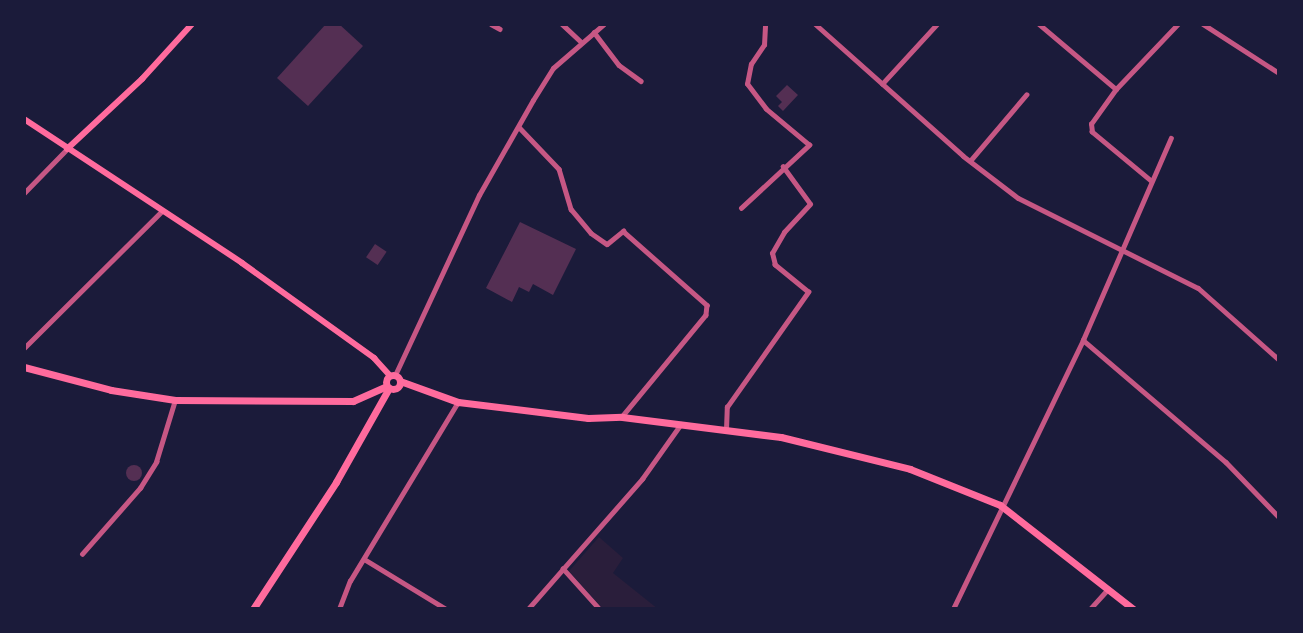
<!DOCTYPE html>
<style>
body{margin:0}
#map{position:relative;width:1303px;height:633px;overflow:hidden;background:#1b1b3a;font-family:Arial,sans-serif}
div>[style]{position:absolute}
.green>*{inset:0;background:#2a1e3b}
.building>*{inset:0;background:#542f53;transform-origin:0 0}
.round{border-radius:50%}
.minor>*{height:4.5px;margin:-2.25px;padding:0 2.25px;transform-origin:2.25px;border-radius:2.25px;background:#c65784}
.tertiary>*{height:5px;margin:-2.5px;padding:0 2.5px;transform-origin:2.5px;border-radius:2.5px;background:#c65784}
.secondary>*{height:6px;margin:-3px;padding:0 3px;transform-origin:3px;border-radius:3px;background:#ff6b9d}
.primary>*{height:7px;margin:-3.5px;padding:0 3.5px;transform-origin:3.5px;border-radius:3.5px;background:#ff6b9d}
.primary>.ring{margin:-3.5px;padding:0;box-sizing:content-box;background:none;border:7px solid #ff6b9d;border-radius:50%}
span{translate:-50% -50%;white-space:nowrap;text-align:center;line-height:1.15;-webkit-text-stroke:5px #1b1b3a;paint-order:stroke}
.frame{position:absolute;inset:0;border:26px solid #1b1b3a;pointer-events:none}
</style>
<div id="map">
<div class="green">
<div style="clip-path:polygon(599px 537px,623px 558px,613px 573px,658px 609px,603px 609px,569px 571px)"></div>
</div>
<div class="building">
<div style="clip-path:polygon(326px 24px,339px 24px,363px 46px,308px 106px,277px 78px)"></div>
<div style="clip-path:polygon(787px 85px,798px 95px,783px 111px,778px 106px,782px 102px,776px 96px)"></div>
<div style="clip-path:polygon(520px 222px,576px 249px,553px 295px,533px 284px,529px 292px,519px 287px,512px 302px,486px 288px)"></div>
<div style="left:375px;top:244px;width:14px;height:16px;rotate:34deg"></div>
<div class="round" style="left:126px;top:465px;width:16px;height:16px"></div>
</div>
<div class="minor">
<div style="left:458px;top:24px;width:18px"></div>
<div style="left:491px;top:24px;width:10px;rotate:29deg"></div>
<div style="left:562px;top:24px;width:26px;rotate:43deg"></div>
<div style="left:1039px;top:24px;width:101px;rotate:40.2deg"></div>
<div style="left:1203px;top:24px;width:90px;rotate:32.8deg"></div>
<div style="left:594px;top:32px;width:41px;rotate:52.9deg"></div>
<div style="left:619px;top:65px;width:27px;rotate:36deg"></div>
<div style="left:882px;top:84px;width:81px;rotate:-47.5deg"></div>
<div style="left:519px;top:127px;width:58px;rotate:46.4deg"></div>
<div style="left:559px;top:169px;width:42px;rotate:73.3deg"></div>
<div style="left:571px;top:209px;width:31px;rotate:50deg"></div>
<div style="left:591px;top:233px;width:19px;rotate:35deg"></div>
<div style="left:607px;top:244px;width:21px;rotate:-39deg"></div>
<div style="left:623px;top:231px;width:112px;rotate:41.4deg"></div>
<div style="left:707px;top:305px;width:10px;rotate:96deg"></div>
<div style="left:706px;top:315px;width:132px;rotate:129.5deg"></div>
<div style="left:970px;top:161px;width:87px;rotate:-49.7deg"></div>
<div style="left:1151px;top:181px;width:77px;rotate:-140.3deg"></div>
<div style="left:1092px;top:132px;width:8px;rotate:-97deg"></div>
<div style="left:1091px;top:124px;width:43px;rotate:-54.5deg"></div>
<div style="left:1116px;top:89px;width:90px;rotate:-46.4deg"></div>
<div style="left:24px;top:193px;width:62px;rotate:-45.7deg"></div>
<div style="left:741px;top:208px;width:93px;rotate:-42.8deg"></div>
<div style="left:809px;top:145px;width:56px;rotate:-140.1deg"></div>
<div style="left:766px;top:109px;width:31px;rotate:-127deg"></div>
<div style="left:747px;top:84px;width:20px;rotate:-79deg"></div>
<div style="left:751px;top:64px;width:23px;rotate:-56deg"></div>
<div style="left:764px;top:45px;width:21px;rotate:-87deg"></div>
<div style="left:1083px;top:340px;width:188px;rotate:40.5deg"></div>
<div style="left:1226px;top:462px;width:76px;rotate:46.1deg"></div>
<div style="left:24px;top:348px;width:194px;rotate:-44.8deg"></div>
<div style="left:726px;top:430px;width:23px;rotate:-88deg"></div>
<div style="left:727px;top:407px;width:141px;rotate:-54.8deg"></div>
<div style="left:808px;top:292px;width:43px;rotate:-140.7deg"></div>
<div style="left:775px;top:265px;width:12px;rotate:-104deg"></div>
<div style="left:772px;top:253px;width:24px;rotate:-60deg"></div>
<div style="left:784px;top:232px;width:38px;rotate:-47deg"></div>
<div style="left:810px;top:204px;width:46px;rotate:-126.1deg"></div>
<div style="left:82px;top:554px;width:88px;rotate:-48.7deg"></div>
<div style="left:140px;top:488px;width:31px;rotate:-58deg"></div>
<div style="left:156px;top:462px;width:65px;rotate:-73deg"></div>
<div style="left:364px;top:559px;width:96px;rotate:31.4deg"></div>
<div style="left:339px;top:609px;width:30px;rotate:-69deg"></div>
<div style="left:350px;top:581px;width:209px;rotate:-58.9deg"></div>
<div style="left:528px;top:609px;width:53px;rotate:-48.8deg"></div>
<div style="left:599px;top:609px;width:54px;rotate:-132deg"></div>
<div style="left:563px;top:569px;width:120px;rotate:-48.7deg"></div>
<div style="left:642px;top:479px;width:67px;rotate:-54.7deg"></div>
<div style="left:953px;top:609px;width:299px;rotate:-64.2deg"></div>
<div style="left:1083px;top:340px;width:220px;rotate:-66.5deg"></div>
<div style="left:1090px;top:609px;width:27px;rotate:-48deg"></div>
</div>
<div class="tertiary">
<div style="left:815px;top:24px;width:198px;rotate:41.7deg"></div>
<div style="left:963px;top:156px;width:69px;rotate:37.4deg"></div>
<div style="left:1018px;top:198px;width:201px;rotate:26.6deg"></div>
<div style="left:1198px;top:288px;width:108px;rotate:41.6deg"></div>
<div style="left:395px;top:375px;width:199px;rotate:-65deg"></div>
<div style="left:479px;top:195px;width:109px;rotate:-60.4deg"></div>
<div style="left:533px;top:100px;width:38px;rotate:-58deg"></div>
<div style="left:553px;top:68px;width:67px;rotate:-40.8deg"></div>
</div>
<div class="secondary">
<div style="left:24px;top:119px;width:261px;rotate:33.4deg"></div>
<div style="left:242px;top:263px;width:163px;rotate:35.7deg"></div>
<div style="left:374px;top:358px;width:24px;rotate:48deg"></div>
<div style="left:67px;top:149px;width:103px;rotate:-43deg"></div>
<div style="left:142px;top:79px;width:74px;rotate:-47.7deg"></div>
</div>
<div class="primary">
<div style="left:24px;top:367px;width:90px;rotate:14.8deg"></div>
<div style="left:111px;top:390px;width:65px;rotate:8.9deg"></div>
<div style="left:175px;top:400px;width:178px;rotate:0.3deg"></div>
<div style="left:353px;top:401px;width:37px;rotate:-24deg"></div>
<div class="ring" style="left:386px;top:375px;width:7px;height:7px"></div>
<div style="left:400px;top:381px;width:62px;rotate:19.9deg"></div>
<div style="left:458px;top:402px;width:131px;rotate:7deg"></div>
<div style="left:588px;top:418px;width:34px;rotate:-2deg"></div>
<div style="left:622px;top:417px;width:160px;rotate:7.2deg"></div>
<div style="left:781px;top:437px;width:133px;rotate:13.9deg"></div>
<div style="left:910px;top:469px;width:97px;rotate:21.8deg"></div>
<div style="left:1000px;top:505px;width:169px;rotate:38deg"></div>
<div style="left:253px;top:609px;width:152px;rotate:-56.8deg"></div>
<div style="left:336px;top:482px;width:108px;rotate:-60.6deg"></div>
</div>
<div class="frame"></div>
</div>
